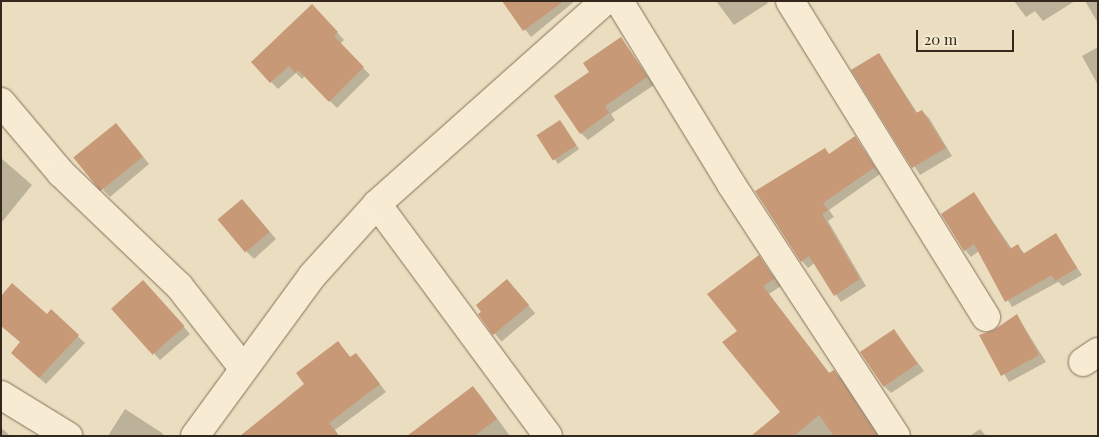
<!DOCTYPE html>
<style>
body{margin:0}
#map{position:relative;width:1099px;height:437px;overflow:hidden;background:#ebdec0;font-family:"Playfair Display",serif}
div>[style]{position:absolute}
.shadow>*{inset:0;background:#0003;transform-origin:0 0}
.building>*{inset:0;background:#c89977;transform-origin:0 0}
.roads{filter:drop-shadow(0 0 1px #837059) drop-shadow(0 0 1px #837059)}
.minor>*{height:28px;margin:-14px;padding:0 14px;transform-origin:14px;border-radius:14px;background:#f7ecd3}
span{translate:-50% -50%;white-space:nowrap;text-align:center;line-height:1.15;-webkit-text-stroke:5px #f3e9cf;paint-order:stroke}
.frame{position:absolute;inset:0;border:2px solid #34281d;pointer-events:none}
.scale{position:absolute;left:916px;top:30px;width:98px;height:22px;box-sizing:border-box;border:2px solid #34281d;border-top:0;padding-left:6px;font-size:15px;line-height:18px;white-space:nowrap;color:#34281d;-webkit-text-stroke:4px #f3e9cf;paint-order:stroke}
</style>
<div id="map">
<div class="shadow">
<div style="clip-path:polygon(503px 1px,575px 1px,531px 37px)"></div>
<div style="clip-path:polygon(716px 1px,767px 1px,768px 3px,734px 25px)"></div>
<div style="clip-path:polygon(1014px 1px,1075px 1px,1043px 21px,1035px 11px,1026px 17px)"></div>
<div style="clip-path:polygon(1085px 1px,1098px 1px,1098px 23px)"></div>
<div style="clip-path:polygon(319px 12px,344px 40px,340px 44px,370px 75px,337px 108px,305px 76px,302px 79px,296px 73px,278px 89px,252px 62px)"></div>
<div style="clip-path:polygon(621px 38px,654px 85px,611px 114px,615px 120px,588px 140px,581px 133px,591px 73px)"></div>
<div style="clip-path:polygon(1098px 47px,1098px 85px,1082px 56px)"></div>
<div style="clip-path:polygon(879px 54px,918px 114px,922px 111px,929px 118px,952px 156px,920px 175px,853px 71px)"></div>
<div style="clip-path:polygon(563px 125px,579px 149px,558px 164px,538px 135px)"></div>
<div style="clip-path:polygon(123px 132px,149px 164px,110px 197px,103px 190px)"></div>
<div style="clip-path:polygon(855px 138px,880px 174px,829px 210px,834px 217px,828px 221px,866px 286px,841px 302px,815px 263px,808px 268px,802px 261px,830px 155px)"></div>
<div style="clip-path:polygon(1px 158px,32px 185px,2px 222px,1px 221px)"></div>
<div style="clip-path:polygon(974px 194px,1012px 249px,1018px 246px,1025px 254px,1056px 235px,1082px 275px,1063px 286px,1058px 282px,1012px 307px,979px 251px,971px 257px,965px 250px)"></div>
<div style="clip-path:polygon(249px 207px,276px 239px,254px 259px,247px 252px)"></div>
<div style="clip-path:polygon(759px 257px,781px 286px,769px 294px,830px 374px,834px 371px,841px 378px,879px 436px,760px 436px,782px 412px,738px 331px)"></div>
<div style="clip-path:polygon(150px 288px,190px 334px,160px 360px,113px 308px)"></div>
<div style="left:514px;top:288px;width:33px;height:44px;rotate:50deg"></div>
<div style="clip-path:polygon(51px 311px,85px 343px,46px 384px,19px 360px,22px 343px)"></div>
<div style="clip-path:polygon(1017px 316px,1046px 362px,1009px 382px,981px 336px,994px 332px)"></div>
<div style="clip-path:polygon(894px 331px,924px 371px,891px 393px,884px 386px)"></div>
<div style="clip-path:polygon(338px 343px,351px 358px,356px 355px,363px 362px,386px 392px,335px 430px,339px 436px,269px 436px)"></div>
<div style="clip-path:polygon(473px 388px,480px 395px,510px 436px,439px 436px)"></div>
<div style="clip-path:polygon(125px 409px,162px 433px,164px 436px,108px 436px)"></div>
<div style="clip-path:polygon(1px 428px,5px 431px,10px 436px,1px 436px)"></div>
<div style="clip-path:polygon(980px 429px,986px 436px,970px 436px)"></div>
</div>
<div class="building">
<div style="clip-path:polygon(502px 1px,564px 1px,523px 31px)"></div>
<div style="clip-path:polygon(312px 4px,338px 32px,334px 36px,364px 67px,329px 102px,298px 70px,295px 73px,289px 66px,270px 83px,251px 62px)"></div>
<div style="clip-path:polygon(621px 37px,647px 77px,605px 106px,609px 113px,580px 134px,554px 96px,589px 72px,583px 63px)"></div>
<div style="clip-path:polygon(879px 53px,916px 113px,922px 110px,946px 148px,912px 168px,851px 70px)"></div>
<div style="left:560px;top:120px;width:30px;height:28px;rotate:57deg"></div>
<div style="left:116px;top:123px;width:43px;height:55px;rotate:51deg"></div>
<div style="clip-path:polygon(855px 136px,875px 167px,823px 203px,828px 210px,822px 214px,860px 279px,834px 296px,809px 256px,801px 262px,755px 191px,825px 148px,829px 154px)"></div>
<div style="clip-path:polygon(974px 192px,1010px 249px,1018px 244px,1023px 254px,1056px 233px,1077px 268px,1055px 281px,1052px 275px,1005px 302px,974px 244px,964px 251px,941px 214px)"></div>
<div style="left:242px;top:199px;width:43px;height:32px;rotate:50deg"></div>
<div style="clip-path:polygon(759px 255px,774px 279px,763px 286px,829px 373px,834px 370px,877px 436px,834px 436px,819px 415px,794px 436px,751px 436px,780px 412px,722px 342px,737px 331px,707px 294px)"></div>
<div style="clip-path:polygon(507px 279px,529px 305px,493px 335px,478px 314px,481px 312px,476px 305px)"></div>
<div style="left:143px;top:280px;width:62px;height:43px;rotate:48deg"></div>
<div style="clip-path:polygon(12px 283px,47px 314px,51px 309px,79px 335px,39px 378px,11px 353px,20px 342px,1px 326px,1px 296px)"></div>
<div style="clip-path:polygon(1017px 314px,1039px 355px,1001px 376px,979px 335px,994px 330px)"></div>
<div style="left:894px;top:329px;width:42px;height:41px;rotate:56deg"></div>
<div style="clip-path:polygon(338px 341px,350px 357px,356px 353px,380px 384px,329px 423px,339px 436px,240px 436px,304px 384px,296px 373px)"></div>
<div style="clip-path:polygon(473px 386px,497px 419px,474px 436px,407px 436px)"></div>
</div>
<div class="roads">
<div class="minor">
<div style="left:619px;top:1px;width:215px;rotate:58.5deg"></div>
<div style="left:731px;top:184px;width:301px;rotate:56.8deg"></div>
<div style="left:790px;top:1px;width:372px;rotate:58.2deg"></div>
<div style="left:1px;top:102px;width:93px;rotate:49.8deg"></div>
<div style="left:61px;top:173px;width:163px;rotate:43.8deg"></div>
<div style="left:179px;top:286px;width:104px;rotate:52deg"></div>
<div style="left:377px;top:204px;width:288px;rotate:53.6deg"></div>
<div style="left:1083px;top:362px;width:18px;rotate:-34deg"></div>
<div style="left:1px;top:395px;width:79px;rotate:31.5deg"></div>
<div style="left:195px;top:436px;width:198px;rotate:-53.8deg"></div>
<div style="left:312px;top:276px;width:97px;rotate:-47.9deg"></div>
<div style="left:377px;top:204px;width:305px;rotate:-41.7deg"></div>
</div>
</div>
<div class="frame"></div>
<div class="scale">20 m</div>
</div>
